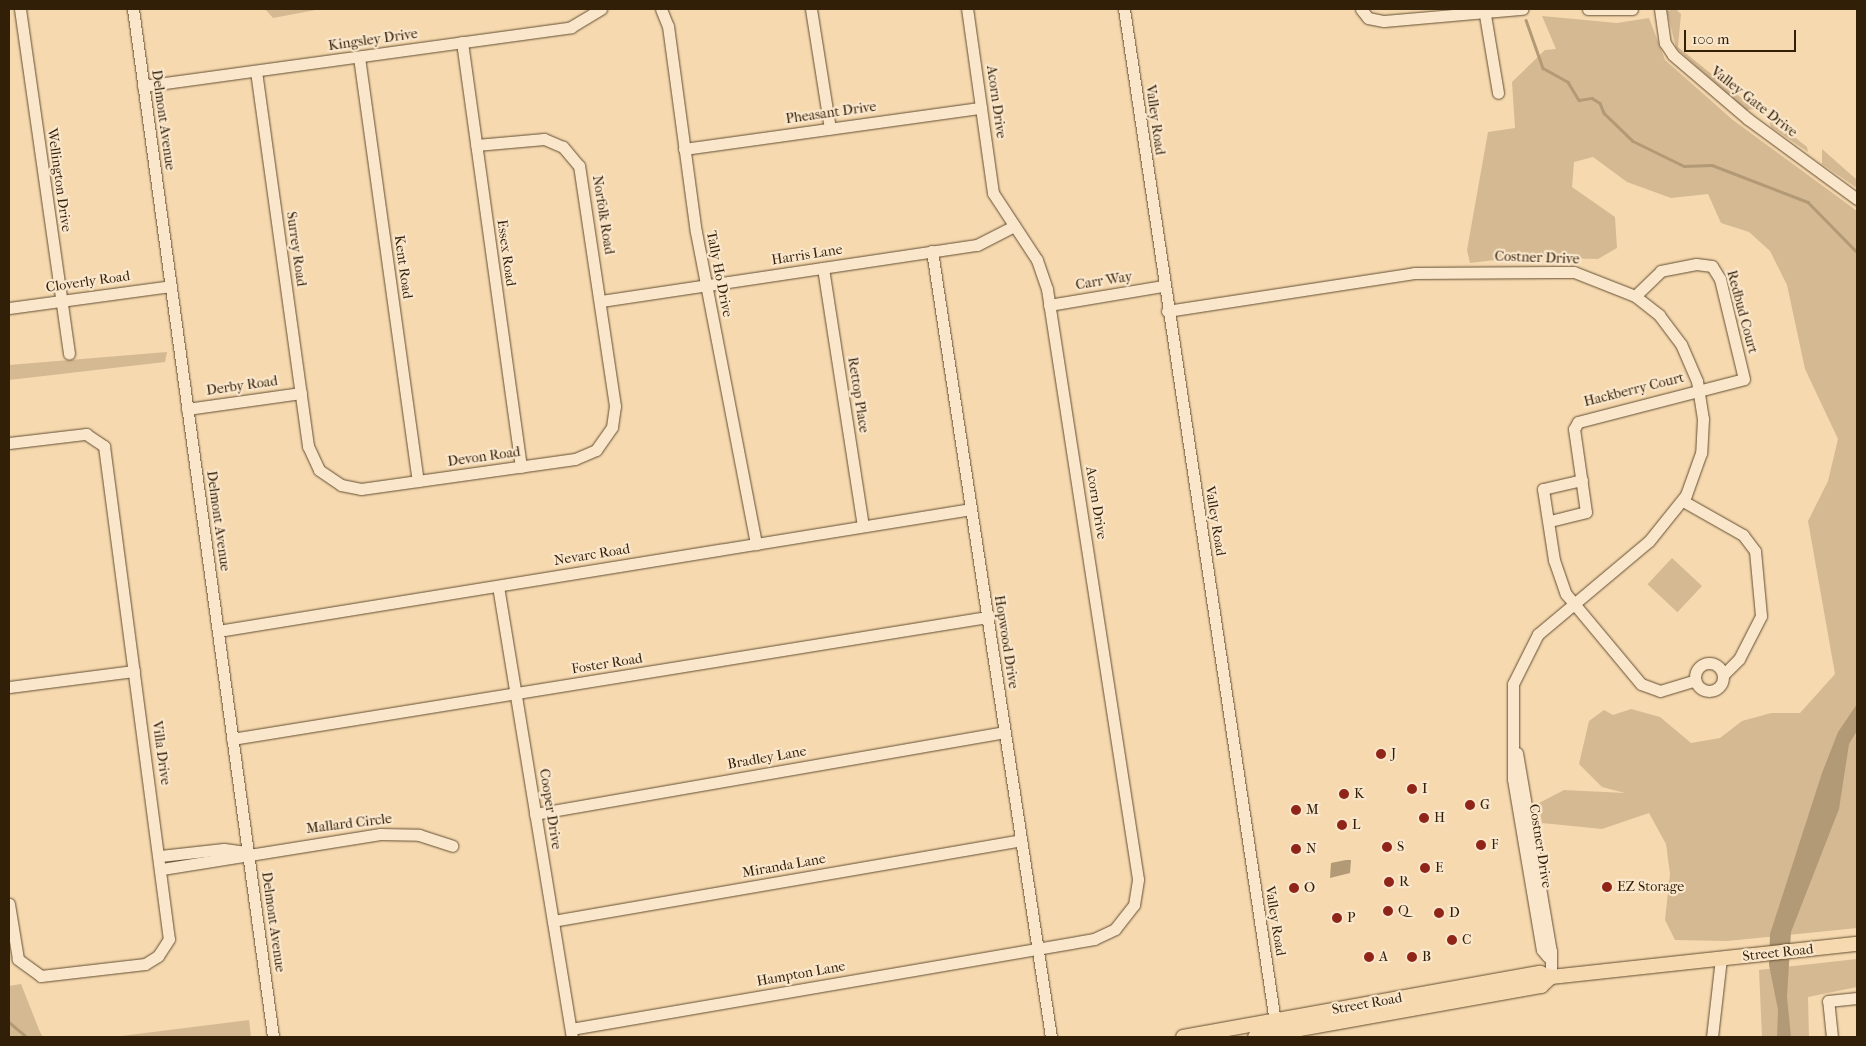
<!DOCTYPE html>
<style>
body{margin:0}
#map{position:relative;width:1866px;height:1046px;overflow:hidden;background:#f6d9af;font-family:"IM FELL French Canon",serif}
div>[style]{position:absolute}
.green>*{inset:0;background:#d5b993;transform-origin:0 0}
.water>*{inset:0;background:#b39a76}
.stream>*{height:2.5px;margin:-1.25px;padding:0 1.25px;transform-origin:1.25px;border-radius:1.25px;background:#b39a76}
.roads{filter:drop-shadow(0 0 1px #634e32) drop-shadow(0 0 1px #634e32)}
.minor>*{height:11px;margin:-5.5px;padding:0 5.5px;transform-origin:5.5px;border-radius:5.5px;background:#f9e6cb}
.minor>.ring{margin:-5.5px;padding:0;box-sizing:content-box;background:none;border:11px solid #f9e6cb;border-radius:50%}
.major>*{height:14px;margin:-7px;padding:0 7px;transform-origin:7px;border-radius:7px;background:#f6d9af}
.dots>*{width:14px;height:14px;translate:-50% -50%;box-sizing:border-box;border:2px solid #f9e6cb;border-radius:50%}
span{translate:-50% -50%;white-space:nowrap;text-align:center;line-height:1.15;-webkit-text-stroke:4.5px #f9e6cb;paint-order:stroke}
.street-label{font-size:14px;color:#321f08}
.poi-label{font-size:14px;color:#321f08}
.left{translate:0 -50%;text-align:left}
.frame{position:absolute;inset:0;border:10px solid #321f08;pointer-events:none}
.scale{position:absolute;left:1684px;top:30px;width:112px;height:22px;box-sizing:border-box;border:2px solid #321f08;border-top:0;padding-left:6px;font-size:15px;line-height:18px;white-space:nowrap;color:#321f08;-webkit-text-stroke:4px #f9e6cb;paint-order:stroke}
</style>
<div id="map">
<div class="green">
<div style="clip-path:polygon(265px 9px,321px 9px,273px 18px)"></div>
<div style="clip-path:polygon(1676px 9px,1681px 14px,1678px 47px,1755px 109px,1746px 110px,1676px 48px,1667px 11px)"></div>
<div style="clip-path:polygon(1542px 16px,1617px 23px,1649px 18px,1665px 60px,1733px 120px,1857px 211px,1857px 928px,1727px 941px,1675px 940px,1665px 920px,1670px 874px,1666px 844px,1649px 813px,1602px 829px,1542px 823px,1539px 803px,1564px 790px,1625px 793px,1602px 787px,1579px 764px,1589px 721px,1604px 710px,1613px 715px,1631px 709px,1660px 717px,1691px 743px,1720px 738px,1742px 721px,1771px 713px,1800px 713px,1835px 674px,1808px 521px,1828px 481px,1838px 439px,1805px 369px,1787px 285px,1770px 251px,1749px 232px,1721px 223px,1708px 194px,1671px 198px,1627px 182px,1593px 157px,1574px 162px,1572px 187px,1615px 217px,1617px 248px,1598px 259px,1520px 257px,1470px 263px,1467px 250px,1488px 132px,1515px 128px,1512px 82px,1545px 50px,1556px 49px)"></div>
<div style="clip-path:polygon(1768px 116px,1807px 147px,1808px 152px,1771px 127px)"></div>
<div style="clip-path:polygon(1822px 149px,1857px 180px,1857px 188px,1822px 164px)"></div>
<div style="clip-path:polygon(167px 352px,165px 362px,9px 380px,9px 365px)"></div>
<div style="left:1672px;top:558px;width:41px;height:36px;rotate:43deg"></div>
<div style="clip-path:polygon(1857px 959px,1857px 987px,1808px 997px,1809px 1037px,1762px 1037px,1759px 970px)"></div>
<div style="clip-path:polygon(21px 984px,40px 1032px,43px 1037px,9px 1037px,9px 986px)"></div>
<div style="clip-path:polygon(249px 1020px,251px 1037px,113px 1037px)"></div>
</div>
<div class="water">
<div style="clip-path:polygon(1857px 704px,1857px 731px,1849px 744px,1839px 809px,1791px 932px,1787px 997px,1791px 1037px,1777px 1037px,1778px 1010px,1769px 965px,1770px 934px,1822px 773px,1838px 732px)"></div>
<div style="clip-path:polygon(1346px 860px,1351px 860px,1350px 873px,1330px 878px,1331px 863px)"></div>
</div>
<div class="stream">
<div style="left:1526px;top:20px;width:51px;rotate:70.5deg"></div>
<div style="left:1543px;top:68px;width:29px;rotate:29deg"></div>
<div style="left:1568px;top:82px;width:21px;rotate:59deg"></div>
<div style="left:1579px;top:100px;width:13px;rotate:-9deg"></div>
<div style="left:1592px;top:98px;width:9px;rotate:32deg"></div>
<div style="left:1600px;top:103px;width:11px;rotate:68deg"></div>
<div style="left:1604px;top:113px;width:40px;rotate:44deg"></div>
<div style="left:1633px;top:141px;width:57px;rotate:26.1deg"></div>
<div style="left:1684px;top:166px;width:28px;rotate:-2deg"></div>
<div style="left:1712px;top:165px;width:103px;rotate:21.1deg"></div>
<div style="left:1808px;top:202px;width:70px;rotate:45.6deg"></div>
<div style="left:9px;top:1022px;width:23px;rotate:40deg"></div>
</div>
<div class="roads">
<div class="minor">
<div style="left:20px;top:9px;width:348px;rotate:81.9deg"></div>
<div style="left:133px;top:9px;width:1037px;rotate:82.24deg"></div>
<div style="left:661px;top:9px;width:18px;rotate:68deg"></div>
<div style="left:668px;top:26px;width:208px;rotate:82.3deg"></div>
<div style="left:696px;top:232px;width:318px;rotate:79.1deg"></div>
<div style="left:811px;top:9px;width:121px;rotate:81deg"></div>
<div style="left:1124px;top:9px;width:1030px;rotate:81.52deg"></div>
<div style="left:1361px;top:9px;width:11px;rotate:52deg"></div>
<div style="left:1368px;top:18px;width:16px;rotate:11deg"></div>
<div style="left:1384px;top:21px;width:139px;rotate:-5deg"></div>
<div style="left:1484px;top:9px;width:85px;rotate:80.5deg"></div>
<div style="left:1588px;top:9px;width:44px"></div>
<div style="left:1660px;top:9px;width:34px;rotate:82deg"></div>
<div style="left:1665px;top:43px;width:14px;rotate:56deg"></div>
<div style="left:1673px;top:55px;width:99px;rotate:40.5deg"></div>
<div style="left:1748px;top:119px;width:135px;rotate:36.3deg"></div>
<div style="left:462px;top:42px;width:429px;rotate:82.1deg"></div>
<div style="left:359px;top:57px;width:428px;rotate:82.1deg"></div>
<div style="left:256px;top:71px;width:379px;rotate:82.1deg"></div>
<div style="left:308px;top:446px;width:26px;rotate:65deg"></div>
<div style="left:319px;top:470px;width:27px;rotate:34deg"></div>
<div style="left:341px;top:485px;width:20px;rotate:11deg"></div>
<div style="left:361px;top:489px;width:216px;rotate:-8deg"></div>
<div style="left:575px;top:459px;width:23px;rotate:-23deg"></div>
<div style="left:596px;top:450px;width:28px;rotate:-55deg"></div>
<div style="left:612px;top:427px;width:21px;rotate:-82deg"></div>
<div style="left:615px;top:406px;width:243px;rotate:-98.5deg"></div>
<div style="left:579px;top:166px;width:25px;rotate:-130deg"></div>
<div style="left:563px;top:147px;width:21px;rotate:-157deg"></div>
<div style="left:544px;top:139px;width:68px;rotate:175deg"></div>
<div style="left:143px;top:86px;width:432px;rotate:-7.8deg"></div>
<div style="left:571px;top:27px;width:35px;rotate:-31deg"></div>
<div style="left:684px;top:149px;width:300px;rotate:-7.9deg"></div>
<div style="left:932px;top:251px;width:795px;rotate:81.39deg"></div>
<div style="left:823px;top:268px;width:261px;rotate:81.2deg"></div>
<div style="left:601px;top:301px;width:380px;rotate:-8.5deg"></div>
<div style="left:977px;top:245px;width:42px;rotate:-27.2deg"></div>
<div style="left:1049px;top:305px;width:116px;rotate:-9.5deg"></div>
<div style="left:9px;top:308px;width:163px;rotate:-7.7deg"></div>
<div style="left:1167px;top:311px;width:250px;rotate:-8.7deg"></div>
<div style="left:1414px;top:273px;width:160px;rotate:-0.4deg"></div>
<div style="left:1574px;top:272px;width:66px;rotate:21.5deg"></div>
<div style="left:1635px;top:296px;width:31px;rotate:38deg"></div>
<div style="left:1659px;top:315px;width:36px;rotate:53deg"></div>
<div style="left:1681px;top:344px;width:40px;rotate:66.6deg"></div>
<div style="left:1697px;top:381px;width:38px;rotate:81deg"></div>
<div style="left:1703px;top:419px;width:34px;rotate:93deg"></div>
<div style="left:1701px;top:453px;width:45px;rotate:109.7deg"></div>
<div style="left:1686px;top:495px;width:59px;rotate:128.8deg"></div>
<div style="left:1649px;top:541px;width:145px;rotate:140deg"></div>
<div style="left:1538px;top:634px;width:56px;rotate:116.6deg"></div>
<div style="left:1513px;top:684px;width:95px;rotate:90deg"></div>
<div style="left:1513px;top:779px;width:173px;rotate:80.4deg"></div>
<div style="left:1542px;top:950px;width:9px;rotate:49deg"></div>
<div style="left:187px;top:409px;width:115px;rotate:-8deg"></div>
<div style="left:9px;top:443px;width:78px;rotate:-6.7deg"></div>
<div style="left:86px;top:434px;width:22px;rotate:34deg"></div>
<div style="left:104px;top:446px;width:497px;rotate:82.5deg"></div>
<div style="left:169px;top:939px;width:20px;rotate:123deg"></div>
<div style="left:158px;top:956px;width:15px;rotate:148deg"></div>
<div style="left:145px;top:964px;width:105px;rotate:173.4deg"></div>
<div style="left:41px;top:976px;width:29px;rotate:-144deg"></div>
<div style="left:18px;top:959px;width:56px;rotate:-99.3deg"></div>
<div style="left:1582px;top:480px;width:40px;rotate:167deg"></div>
<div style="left:1543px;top:489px;width:72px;rotate:81.2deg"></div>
<div style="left:1554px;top:560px;width:36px;rotate:71deg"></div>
<div style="left:1566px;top:594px;width:117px;rotate:50.2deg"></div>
<div style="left:1641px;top:684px;width:20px;rotate:20deg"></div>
<div style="left:1660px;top:691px;width:37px;rotate:-17deg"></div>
<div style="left:1683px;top:501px;width:69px;rotate:29.5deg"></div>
<div style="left:1743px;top:535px;width:20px;rotate:53deg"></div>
<div style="left:1755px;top:551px;width:65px;rotate:84.7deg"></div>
<div style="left:1761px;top:616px;width:48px;rotate:117.1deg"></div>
<div style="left:1739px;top:659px;width:21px;rotate:135deg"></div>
<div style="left:1550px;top:521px;width:37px;rotate:-14deg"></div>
<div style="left:1586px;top:512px;width:84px;rotate:-98.2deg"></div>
<div style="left:1574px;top:429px;width:8px;rotate:-60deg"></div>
<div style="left:1578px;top:422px;width:171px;rotate:-14.5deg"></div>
<div style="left:1744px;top:379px;width:103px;rotate:-103.5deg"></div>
<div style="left:1720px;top:279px;width:15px;rotate:-122deg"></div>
<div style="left:1712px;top:266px;width:16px;rotate:-173deg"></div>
<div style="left:1696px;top:264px;width:36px;rotate:169deg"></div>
<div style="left:1661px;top:271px;width:36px;rotate:136deg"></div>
<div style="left:498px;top:586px;width:457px;rotate:80.7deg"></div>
<div style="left:218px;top:631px;width:763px;rotate:-9.2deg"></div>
<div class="ring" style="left:1695px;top:663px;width:17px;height:17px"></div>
<div style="left:9px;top:687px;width:126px;rotate:-7.3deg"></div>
<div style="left:232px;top:739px;width:765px;rotate:-9.18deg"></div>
<div style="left:1517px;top:753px;width:201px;rotate:80.3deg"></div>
<div style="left:1551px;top:951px;width:26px;rotate:90deg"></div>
<div style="left:535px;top:814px;width:476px;rotate:-9.9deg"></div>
<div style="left:160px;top:856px;width:64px;rotate:-6.2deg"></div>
<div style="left:224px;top:849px;width:22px;rotate:8deg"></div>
<div style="left:162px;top:869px;width:221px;rotate:-9.1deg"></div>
<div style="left:380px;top:834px;width:39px;rotate:1deg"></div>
<div style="left:419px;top:835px;width:35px;rotate:18deg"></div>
<div style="left:553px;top:921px;width:475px;rotate:-9.8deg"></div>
<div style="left:571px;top:1029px;width:531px;rotate:-9.76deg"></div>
<div style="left:1094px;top:939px;width:23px;rotate:-25deg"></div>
<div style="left:1115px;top:929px;width:31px;rotate:-52deg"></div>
<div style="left:1134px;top:905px;width:26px;rotate:-81deg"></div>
<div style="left:1138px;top:879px;width:597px;rotate:-98.77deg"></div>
<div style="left:1047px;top:289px;width:31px;rotate:-109deg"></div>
<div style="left:1037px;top:260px;width:80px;rotate:-123.3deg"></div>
<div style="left:993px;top:193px;width:186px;rotate:-98deg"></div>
<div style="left:1712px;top:1037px;width:80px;rotate:-83.5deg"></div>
<div style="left:1832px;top:1037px;width:36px;rotate:-96deg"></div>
<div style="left:1828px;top:1001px;width:29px;rotate:-6deg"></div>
</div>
<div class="major">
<div style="left:1183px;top:1037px;width:363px;rotate:-10.2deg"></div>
<div style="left:1540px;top:973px;width:12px;rotate:20deg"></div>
<div style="left:1551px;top:977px;width:308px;rotate:-6.2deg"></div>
<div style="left:1255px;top:1037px;width:291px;rotate:-10.1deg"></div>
<div style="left:1541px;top:986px;width:13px;rotate:-42deg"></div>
</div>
</div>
<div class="dots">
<div style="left:1381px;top:754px;background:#8f2418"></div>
<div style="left:1412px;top:789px;background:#8f2418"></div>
<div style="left:1344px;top:794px;background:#8f2418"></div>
<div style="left:1470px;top:805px;background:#8f2418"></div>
<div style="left:1296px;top:810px;background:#8f2418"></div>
<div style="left:1424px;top:818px;background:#8f2418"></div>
<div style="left:1342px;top:825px;background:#8f2418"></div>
<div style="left:1481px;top:845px;background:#8f2418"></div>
<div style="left:1387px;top:847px;background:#8f2418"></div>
<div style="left:1296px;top:849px;background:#8f2418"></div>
<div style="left:1425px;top:868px;background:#8f2418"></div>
<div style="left:1389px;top:882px;background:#8f2418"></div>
<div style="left:1607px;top:887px;background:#8f2418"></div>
<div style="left:1294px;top:888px;background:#8f2418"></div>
<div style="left:1388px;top:911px;background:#8f2418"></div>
<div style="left:1439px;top:913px;background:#8f2418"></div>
<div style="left:1337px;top:918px;background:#8f2418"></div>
<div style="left:1452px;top:940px;background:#8f2418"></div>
<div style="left:1369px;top:957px;background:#8f2418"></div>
<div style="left:1412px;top:957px;background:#8f2418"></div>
</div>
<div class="street-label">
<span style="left:373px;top:40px;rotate:-8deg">Kingsley Drive</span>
<span style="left:996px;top:102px;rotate:82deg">Acorn Drive</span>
<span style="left:1754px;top:102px;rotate:38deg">Valley Gate Drive</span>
<span style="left:831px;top:113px;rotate:-8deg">Pheasant Drive</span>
<span style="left:163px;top:120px;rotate:82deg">Delmont Avenue</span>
<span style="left:1155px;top:120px;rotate:82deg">Valley Road</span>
<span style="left:59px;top:180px;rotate:82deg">Wellington Drive</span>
<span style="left:603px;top:215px;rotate:81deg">Norfolk Road</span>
<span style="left:296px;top:249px;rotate:82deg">Surrey Road</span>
<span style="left:506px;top:253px;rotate:82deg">Essex Road</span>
<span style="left:807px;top:255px;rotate:-9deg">Harris Lane</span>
<span style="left:1537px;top:258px;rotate:2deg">Costner Drive</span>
<span style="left:403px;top:267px;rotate:82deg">Kent Road</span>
<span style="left:719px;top:274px;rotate:79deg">Tally Ho Drive</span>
<span style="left:1104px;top:281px;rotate:-9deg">Carr Way</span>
<span style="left:88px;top:282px;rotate:-8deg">Cloverly Road</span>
<span style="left:1742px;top:312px;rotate:75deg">Redbud Court</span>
<span style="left:242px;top:386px;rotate:-8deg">Derby Road</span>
<span style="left:1634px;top:390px;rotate:-14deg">Hackberry Court</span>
<span style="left:858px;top:395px;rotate:81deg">Rettop Place</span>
<span style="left:484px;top:457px;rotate:-8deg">Devon Road</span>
<span style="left:1096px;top:503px;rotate:81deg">Acorn Drive</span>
<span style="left:218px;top:521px;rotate:82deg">Delmont Avenue</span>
<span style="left:1215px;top:521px;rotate:81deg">Valley Road</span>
<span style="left:592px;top:555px;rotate:-9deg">Nevarc Road</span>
<span style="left:1006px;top:642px;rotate:81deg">Hopwood Drive</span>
<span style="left:607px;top:664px;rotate:-9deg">Foster Road</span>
<span style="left:161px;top:753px;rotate:82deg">Villa Drive</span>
<span style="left:767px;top:758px;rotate:-10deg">Bradley Lane</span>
<span style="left:550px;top:809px;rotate:81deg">Cooper Drive</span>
<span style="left:349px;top:824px;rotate:-7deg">Mallard Circle</span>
<span style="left:1540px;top:846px;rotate:81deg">Costner Drive</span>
<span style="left:784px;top:866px;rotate:-10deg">Miranda Lane</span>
<span style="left:1275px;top:921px;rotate:81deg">Valley Road</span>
<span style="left:273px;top:922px;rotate:82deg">Delmont Avenue</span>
<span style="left:1778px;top:953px;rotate:-6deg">Street Road</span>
<span style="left:801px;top:974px;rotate:-10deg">Hampton Lane</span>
<span style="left:1367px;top:1004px;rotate:-10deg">Street Road</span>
</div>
<div class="poi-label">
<span class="left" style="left:1391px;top:754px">J</span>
<span class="left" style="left:1422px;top:789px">I</span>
<span class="left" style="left:1354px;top:794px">K</span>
<span class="left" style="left:1480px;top:805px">G</span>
<span class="left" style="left:1306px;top:810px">M</span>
<span class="left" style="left:1434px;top:818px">H</span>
<span class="left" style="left:1352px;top:825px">L</span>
<span class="left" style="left:1491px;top:845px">F</span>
<span class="left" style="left:1397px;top:847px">S</span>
<span class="left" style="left:1306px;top:849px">N</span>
<span class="left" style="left:1435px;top:868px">E</span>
<span class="left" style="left:1399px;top:882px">R</span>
<span class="left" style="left:1617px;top:887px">EZ Storage</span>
<span class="left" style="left:1304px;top:888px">O</span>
<span class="left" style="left:1398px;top:911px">Q</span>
<span class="left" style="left:1449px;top:913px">D</span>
<span class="left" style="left:1347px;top:918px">P</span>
<span class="left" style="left:1462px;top:940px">C</span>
<span class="left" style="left:1379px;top:957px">A</span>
<span class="left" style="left:1422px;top:957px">B</span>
</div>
<div class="frame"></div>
<div class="scale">100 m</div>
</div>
